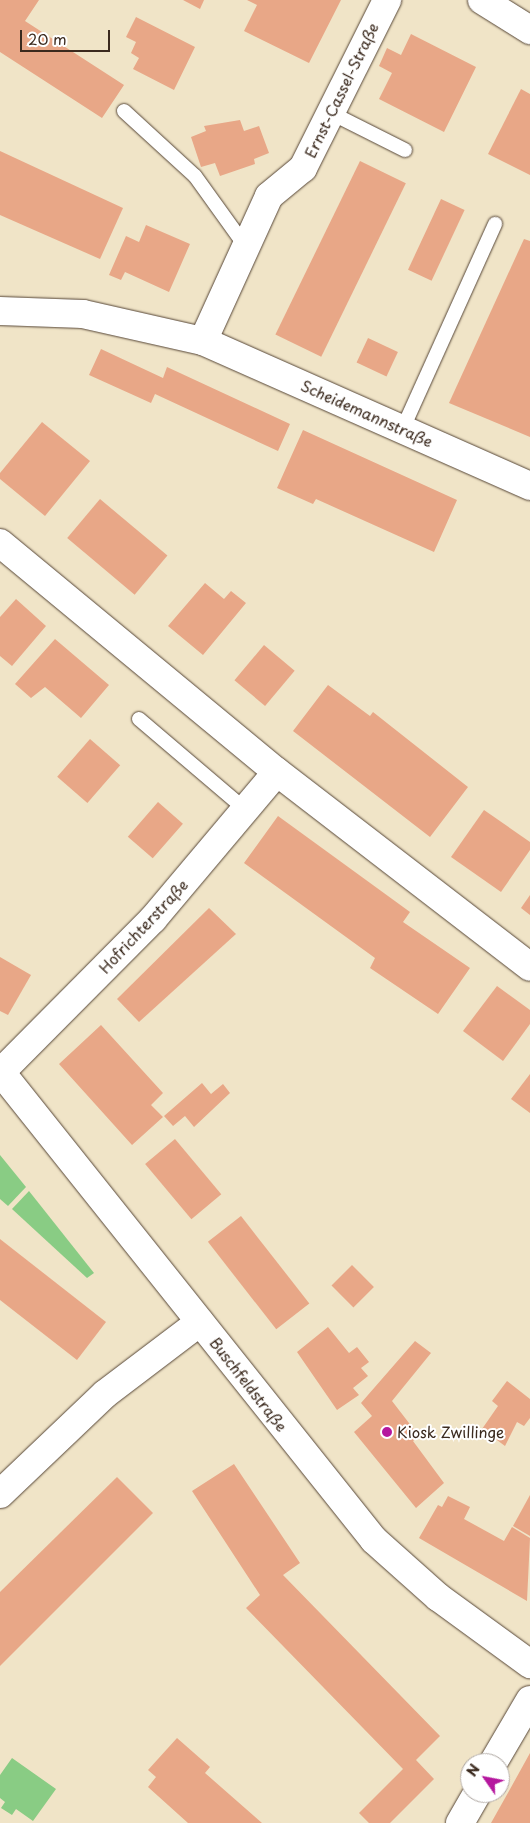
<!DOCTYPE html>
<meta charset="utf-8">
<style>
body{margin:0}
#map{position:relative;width:530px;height:1823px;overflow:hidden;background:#f0e4c7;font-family:"Playpen Sans",sans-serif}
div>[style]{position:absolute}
.green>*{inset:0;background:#89cc84}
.building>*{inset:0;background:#e8a787;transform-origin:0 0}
.roads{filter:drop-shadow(0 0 1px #564637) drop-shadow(0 0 1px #564637)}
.service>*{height:14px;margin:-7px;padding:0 7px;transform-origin:7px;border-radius:7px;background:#fff}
.minor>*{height:28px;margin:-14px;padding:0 14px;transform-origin:14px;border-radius:14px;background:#fff}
.tertiary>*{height:28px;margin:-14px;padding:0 14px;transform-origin:14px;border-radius:14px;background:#fff}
.dots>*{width:14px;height:14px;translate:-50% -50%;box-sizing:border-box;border:2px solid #fff;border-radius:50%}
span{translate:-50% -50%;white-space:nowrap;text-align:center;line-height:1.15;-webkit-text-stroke:4px #fff;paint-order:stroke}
.street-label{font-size:15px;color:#3b2a1e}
.poi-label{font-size:15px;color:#3b2a1e}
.left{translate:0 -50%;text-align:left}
.north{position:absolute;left:460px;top:1753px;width:50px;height:50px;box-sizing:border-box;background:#fff;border:1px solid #b1aaa5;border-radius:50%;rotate:303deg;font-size:14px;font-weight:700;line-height:20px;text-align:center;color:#3b2a1e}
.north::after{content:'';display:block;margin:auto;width:18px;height:22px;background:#b5179e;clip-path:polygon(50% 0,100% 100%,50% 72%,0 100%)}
.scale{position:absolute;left:20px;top:30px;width:90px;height:22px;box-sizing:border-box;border:2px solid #3b2a1e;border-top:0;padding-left:6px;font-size:15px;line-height:18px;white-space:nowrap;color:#3b2a1e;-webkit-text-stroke:4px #fff;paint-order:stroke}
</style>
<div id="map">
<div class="green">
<div style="clip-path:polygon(0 1155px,26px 1187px,8px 1206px,0 1199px)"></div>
<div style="clip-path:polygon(29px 1191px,94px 1273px,87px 1278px,12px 1209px)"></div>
<div style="clip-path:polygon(12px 1758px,56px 1789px,33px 1821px,16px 1809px,12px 1815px,1px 1808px,5px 1802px,0 1798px,0 1775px)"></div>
</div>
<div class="building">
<div style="clip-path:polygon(0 0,39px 0,25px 21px,124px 85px,102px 118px,0 52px)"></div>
<div style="clip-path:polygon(183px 0,204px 0,200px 9px)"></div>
<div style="clip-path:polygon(247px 0,341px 0,309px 63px,244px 31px,257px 5px)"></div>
<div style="clip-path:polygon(136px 17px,195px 47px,174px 90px,133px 69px,139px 58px,131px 53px,136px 42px,126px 37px)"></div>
<div style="clip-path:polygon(411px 34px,476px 67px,444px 132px,379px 99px,392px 73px,379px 66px,387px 48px,401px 55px)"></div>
<div style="clip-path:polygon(521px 89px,530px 94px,530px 175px,488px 154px)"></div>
<div style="clip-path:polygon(240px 120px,244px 131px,259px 126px,269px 153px,254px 159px,255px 164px,220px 176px,215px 163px,201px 167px,191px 137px,206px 131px,204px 126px)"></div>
<div style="clip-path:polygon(0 151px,123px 208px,100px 259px,0 215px)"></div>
<div style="left:360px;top:161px;width:51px;height:193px;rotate:26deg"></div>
<div style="left:441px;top:199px;width:26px;height:78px;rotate:25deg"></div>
<div style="clip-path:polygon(146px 225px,190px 244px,169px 292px,125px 272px,121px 280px,109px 275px,126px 236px,139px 242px)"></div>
<div style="clip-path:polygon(524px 239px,530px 241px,530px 437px,449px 403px)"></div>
<div style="left:368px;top:338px;width:33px;height:27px;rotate:25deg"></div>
<div style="clip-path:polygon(101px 349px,163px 378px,167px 367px,290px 424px,278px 451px,155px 394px,151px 403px,89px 375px)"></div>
<div style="clip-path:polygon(42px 422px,90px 461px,45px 516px,0 479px,0 473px)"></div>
<div style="clip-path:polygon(303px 430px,457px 500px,434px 552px,316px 499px,313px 504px,277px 488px)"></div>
<div style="left:100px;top:499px;width:88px;height:51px;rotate:40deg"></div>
<div style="clip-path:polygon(205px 583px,224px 599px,231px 591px,246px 603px,203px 655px,168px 626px)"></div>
<div style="clip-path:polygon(16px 599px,46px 626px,12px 666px,0 656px,0 617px)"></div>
<div style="clip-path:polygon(55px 639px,109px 685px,81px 718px,45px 687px,31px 698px,15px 684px)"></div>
<div style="left:264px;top:645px;width:40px;height:46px;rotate:40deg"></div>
<div style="clip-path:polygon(328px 685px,370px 716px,373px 712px,468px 787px,430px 837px,293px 731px)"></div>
<div style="left:90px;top:739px;width:40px;height:50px;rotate:41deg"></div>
<div style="left:158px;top:802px;width:33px;height:46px;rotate:41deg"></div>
<div style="clip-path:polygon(484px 810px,530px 842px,530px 850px,501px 892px,451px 857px)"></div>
<div style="clip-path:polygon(278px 816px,410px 912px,403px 922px,470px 968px,438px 1014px,370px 968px,375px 958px,244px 863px)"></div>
<div style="clip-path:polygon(530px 895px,530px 915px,521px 908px)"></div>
<div style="clip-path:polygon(209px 908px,236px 934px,139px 1022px,117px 999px)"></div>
<div style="clip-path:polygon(0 957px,31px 975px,8px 1015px,0 1011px)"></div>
<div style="clip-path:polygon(497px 986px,530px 1010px,530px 1024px,503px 1061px,463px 1031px)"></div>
<div style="clip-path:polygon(101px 1025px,163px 1093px,151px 1105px,163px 1117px,132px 1145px,59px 1064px)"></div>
<div style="clip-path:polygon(530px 1074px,530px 1113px,511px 1099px)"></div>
<div style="clip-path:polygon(202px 1083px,211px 1094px,223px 1084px,230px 1093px,194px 1127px,185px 1116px,173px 1126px,164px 1116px)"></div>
<div style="left:175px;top:1139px;width:72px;height:39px;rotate:50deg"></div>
<div style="left:241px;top:1216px;width:111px;height:42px;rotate:52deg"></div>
<div style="clip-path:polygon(0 1239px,106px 1322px,77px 1360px,0 1300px)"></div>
<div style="left:352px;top:1265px;width:31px;height:29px;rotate:45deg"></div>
<div style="clip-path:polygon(328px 1327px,349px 1353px,357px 1347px,369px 1362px,361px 1368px,368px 1376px,353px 1388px,359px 1395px,337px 1410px,297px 1352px)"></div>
<div style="clip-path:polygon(415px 1341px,431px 1353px,392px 1401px,419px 1436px,413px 1441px,444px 1483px,416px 1508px,354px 1432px,372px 1416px,361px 1403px)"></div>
<div style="clip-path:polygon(507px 1381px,530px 1399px,530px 1418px,524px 1426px,517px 1422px,505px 1446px,482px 1429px,498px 1406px,492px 1401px)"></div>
<div style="clip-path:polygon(234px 1464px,300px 1563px,283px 1575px,440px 1736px,416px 1760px,434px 1779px,390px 1823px,369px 1823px,359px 1813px,403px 1769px,246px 1608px,260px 1595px,192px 1491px)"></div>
<div style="clip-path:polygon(117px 1477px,153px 1513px,0 1666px,0 1592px)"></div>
<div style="clip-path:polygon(530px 1495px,530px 1536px,513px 1526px)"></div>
<div style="clip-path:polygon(448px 1496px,470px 1507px,464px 1519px,504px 1541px,512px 1527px,530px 1538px,527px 1601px,419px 1538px,438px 1505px,442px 1507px)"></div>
<div style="clip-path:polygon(177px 1738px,210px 1767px,205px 1773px,262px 1823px,188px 1823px,148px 1787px,156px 1777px,148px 1770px)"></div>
<div style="clip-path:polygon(530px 1753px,530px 1823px,491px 1823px,509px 1791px)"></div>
</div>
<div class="roads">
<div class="service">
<div style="left:124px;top:111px;width:96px;rotate:42.5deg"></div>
<div style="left:195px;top:176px;width:87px;rotate:54.3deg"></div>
<div style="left:329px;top:112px;width:85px;rotate:26.6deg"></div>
<div style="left:403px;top:428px;width:224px;rotate:-65.7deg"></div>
<div style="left:139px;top:719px;width:140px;rotate:40.4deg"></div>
</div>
<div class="minor">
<div style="left:482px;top:0;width:57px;rotate:32deg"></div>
<div style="left:0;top:311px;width:83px;rotate:2.1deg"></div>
<div style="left:83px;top:314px;width:123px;rotate:12.7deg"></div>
<div style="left:203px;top:341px;width:358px;rotate:23.9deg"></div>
<div style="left:203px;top:341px;width:159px;rotate:-65.5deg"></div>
<div style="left:269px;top:196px;width:44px;rotate:-39.5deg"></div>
<div style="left:303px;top:168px;width:188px;rotate:-63.4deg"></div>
<div style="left:0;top:543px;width:359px;rotate:39.6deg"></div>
<div style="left:277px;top:772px;width:319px;rotate:37.6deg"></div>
<div style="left:0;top:1071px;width:600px;rotate:51.43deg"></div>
<div style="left:374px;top:1540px;width:86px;rotate:41.7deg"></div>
<div style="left:438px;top:1597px;width:114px;rotate:36.1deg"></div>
<div style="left:1px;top:1072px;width:216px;rotate:-45.2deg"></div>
<div style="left:153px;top:919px;width:192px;rotate:-49.9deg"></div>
<div style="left:0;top:1494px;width:145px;rotate:-43.6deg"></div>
<div style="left:105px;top:1394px;width:119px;rotate:-37.2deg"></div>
</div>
<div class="tertiary">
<div style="left:493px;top:1763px;width:73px;rotate:-59.6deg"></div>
<div style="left:460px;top:1823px;width:34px;rotate:-60deg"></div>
</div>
</div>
<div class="dots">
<div style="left:387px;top:1432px;background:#b5179e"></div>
</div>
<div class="street-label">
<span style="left:341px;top:90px;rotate:-64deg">Ernst-Cassel-Straße</span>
<span style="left:367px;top:413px;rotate:24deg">Scheidemannstraße</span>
<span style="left:143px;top:926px;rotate:-47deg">Hofrichterstraße</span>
<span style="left:249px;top:1384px;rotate:52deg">Buschfeldstraße</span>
</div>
<div class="poi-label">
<span class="left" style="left:397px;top:1432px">Kiosk Zwillinge</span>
</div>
<div class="north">N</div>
<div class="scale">20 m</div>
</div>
